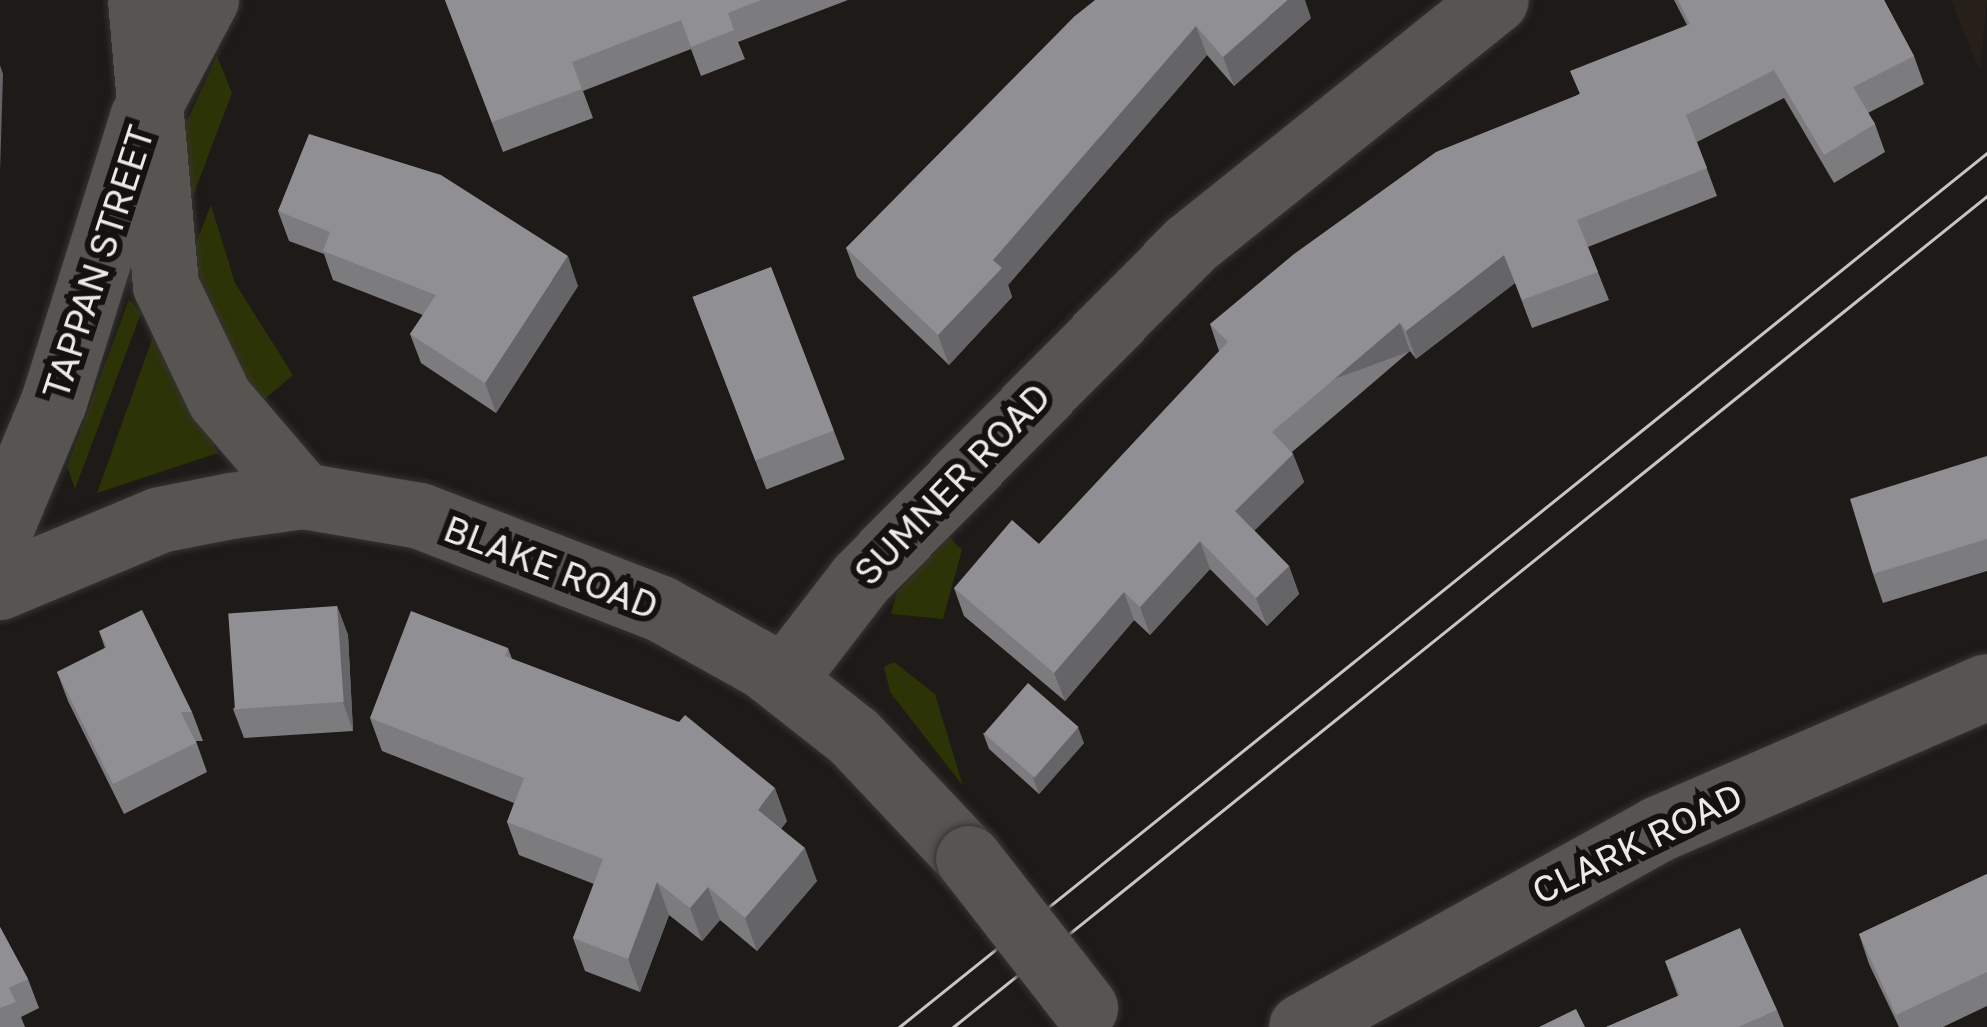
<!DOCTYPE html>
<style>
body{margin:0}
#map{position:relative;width:1987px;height:1027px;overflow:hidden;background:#1d1a18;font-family:"Golos Text",sans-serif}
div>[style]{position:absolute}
.built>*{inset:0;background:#272019}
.green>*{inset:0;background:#2c3306}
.roads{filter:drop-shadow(0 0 3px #353432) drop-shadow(0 0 3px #353432)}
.minor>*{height:66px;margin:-33px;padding:0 33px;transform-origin:33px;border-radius:33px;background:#575452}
.tertiary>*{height:66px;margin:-33px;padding:0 33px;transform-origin:33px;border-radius:33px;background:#575452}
.tram>*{height:3px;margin:-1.5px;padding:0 1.5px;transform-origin:1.5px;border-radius:1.5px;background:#c8c6c5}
.bridges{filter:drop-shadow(0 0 3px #353432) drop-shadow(0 0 3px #353432)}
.tertiary-bridge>*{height:66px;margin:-33px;padding:0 33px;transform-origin:33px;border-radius:33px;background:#575452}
.wall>*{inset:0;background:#7c7c7f;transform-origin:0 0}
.shaded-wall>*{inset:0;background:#656568;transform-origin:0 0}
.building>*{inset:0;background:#909094;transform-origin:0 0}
span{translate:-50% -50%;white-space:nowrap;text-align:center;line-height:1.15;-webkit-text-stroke:12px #14110f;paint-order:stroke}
.street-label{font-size:36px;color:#eceae9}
</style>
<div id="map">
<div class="built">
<div style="clip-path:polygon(1951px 0,1987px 0,1980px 71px)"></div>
</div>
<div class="green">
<div style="clip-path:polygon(217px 56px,232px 93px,182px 225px,186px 123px)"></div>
<div style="clip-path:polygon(211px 205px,235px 283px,293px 375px,259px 404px,190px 258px)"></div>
<div style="clip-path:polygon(129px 299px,141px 313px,75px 489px,67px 467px)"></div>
<div style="clip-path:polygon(154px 334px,218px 453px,97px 493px)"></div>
<div style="clip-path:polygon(949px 537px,962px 550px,943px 619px,891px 614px,897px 592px)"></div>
<div style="clip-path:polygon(894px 662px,935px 694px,963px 786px,890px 692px,884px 667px)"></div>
</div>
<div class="roads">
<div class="minor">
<div style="left:1302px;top:1027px;width:408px;rotate:-29deg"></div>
<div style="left:1659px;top:829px;width:357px;rotate:-23.4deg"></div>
</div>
<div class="tertiary">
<div style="left:141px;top:0;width:287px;rotate:85deg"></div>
<div style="left:166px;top:286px;width:125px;rotate:64.5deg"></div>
<div style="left:220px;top:399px;width:128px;rotate:49.4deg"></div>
<div style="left:0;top:531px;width:140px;rotate:-67.3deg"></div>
<div style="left:54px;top:402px;width:298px;rotate:-72.6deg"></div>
<div style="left:143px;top:118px;width:134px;rotate:-61.9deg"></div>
<div style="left:0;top:587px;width:173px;rotate:-22.7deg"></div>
<div style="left:160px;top:520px;width:72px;rotate:-11.2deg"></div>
<div style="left:231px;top:506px;width:73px;rotate:-7.9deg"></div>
<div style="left:303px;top:496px;width:119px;rotate:9.7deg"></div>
<div style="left:420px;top:516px;width:258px;rotate:21.1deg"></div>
<div style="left:661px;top:609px;width:119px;rotate:29.1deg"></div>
<div style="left:765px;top:667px;width:113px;rotate:38.2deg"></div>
<div style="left:854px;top:737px;width:168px;rotate:46.7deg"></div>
<div style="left:784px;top:679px;width:126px;rotate:-52.4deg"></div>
<div style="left:861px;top:579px;width:467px;rotate:-45.4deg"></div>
<div style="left:1189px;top:246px;width:393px;rotate:-38.7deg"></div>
</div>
</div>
<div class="tram">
<div style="left:899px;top:1027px;width:1396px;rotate:-38.78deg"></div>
<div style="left:953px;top:1027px;width:1327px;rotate:-38.79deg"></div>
</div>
<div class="bridges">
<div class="tertiary-bridge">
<div style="left:969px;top:859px;width:189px;rotate:52.1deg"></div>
</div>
</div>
<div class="wall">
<div style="clip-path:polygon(445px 0,848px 0,738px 42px,745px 59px,701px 76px,691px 49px,583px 91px,593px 118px,503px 152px)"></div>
<div style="clip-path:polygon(1674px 0,1884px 0,1914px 56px,1924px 84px,1868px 113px,1875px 124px,1885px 152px,1834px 183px,1784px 98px,1697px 142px,1717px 196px,1588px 247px,1609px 300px,1532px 328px,1515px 283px,1416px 359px,1410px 351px,1292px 452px,1304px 482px,1254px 530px,1289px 566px,1299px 594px,1267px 626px,1210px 569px,1150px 635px,1134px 620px,1065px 701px,964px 616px,954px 588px,1039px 544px,1219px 351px,1210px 324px,1579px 94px,1687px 25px)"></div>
<div style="clip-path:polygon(1075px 16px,1311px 18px,1234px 86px,1207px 55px,1008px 285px,1012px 297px,949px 365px,857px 277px,846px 248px)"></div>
<div style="clip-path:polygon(278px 211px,578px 286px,496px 413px,421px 363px,410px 334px,423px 315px,333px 280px,324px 254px,289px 241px)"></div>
<div style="left:771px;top:267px;width:206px;height:84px;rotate:69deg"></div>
<div style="clip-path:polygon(1987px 456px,1987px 571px,1883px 603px,1873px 574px)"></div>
<div style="clip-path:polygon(337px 606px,348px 635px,353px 731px,244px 738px,233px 709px)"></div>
<div style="clip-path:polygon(99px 631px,192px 712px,203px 741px,196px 741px,207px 772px,124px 814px,68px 701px,57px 672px,105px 648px)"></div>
<div style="clip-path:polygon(508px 648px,512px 659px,787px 821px,781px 829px,817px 881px,757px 951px,720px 920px,702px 941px,669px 915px,640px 992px,585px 971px,573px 938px,594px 884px,519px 855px,507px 822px,514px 803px,382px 751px,370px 718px)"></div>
<div style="clip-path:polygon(983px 733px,1084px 743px,1039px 794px,989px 749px)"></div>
<div style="clip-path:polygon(1987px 874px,1987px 1006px,1943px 1027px,1899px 1027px,1869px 964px,1859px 934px)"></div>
<div style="clip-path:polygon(0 927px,28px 979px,39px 1008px,21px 1017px,25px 1027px,0 1027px)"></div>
<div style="clip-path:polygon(1665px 961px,1777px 1010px,1784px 1027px,1606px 1027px,1678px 996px)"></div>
</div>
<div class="shaded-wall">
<div style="clip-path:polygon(1288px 0,1305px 0,1311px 18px,1234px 86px,1223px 57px)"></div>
<div style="clip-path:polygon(1196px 26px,1207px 55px,1008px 285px,1012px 297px,949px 365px,938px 335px,993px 260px)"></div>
<div style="clip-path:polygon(0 65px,3px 74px,0 172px)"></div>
<div style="clip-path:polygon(1504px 255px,1515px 283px,1416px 359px,1406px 331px)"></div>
<div style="clip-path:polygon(568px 256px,578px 286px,496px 413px,485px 383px)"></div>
<div style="left:1400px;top:323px;width:30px;height:168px;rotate:70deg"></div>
<div style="clip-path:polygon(1293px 454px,1304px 482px,1246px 539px,1235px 511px)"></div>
<div style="clip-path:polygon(1200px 541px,1210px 569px,1150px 635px,1140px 607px)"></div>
<div style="clip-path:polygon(1289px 566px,1299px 594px,1267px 626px,1256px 598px)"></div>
<div style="clip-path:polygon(1124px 592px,1134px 620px,1065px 701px,1054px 673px)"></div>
<div style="clip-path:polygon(337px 606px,348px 635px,353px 731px,343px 702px)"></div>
<div style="clip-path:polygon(1078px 727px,1084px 743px,1039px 794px,1033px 778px)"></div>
<div style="clip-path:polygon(775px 788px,787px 821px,770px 843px,758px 810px)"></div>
<div style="clip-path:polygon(805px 848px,817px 881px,757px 951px,745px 918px)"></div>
<div style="clip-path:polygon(657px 882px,669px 915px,640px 992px,628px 959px)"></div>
<div style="clip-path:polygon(708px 887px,720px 920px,702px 941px,690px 908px)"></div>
</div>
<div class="building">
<div style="clip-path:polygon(445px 0,761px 0,728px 13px,734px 30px,691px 47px,681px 20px,572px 62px,582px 89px,492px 122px)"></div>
<div style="clip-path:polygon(1095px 0,1288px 0,1223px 57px,1196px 26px,993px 260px,1002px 268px,938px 335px,846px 248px,1075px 16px)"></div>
<div style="clip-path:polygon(1678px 0,1884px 0,1914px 56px,1853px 87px,1875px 124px,1824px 155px,1774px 70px,1686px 115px,1707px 168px,1577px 220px,1598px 272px,1522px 300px,1504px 255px,1406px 331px,1400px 323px,1272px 432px,1293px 454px,1235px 511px,1289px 566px,1256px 598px,1200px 541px,1140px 607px,1124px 592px,1054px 673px,954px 588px,1012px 520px,1039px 544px,1228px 342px,1210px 324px,1294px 254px,1436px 152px,1580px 94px,1570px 71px,1690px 24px)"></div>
<div style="clip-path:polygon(309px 134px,441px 175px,568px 256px,485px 383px,410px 334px,436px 295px,323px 251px,330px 232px,278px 211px)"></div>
<div style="left:771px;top:267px;width:175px;height:84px;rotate:69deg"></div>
<div style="clip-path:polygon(1987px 456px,1987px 539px,1873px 574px,1850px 499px)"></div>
<div style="left:337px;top:606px;width:96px;height:109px;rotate:86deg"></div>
<div style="clip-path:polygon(142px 610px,192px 712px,181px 712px,196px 743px,113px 784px,57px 672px,107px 647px,99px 631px)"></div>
<div style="clip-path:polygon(411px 611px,508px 648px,505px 656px,679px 722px,685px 715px,775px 788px,758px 810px,805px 848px,745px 918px,708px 887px,690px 908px,657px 882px,628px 959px,573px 938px,603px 859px,507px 822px,524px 778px,370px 718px)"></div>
<div style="left:1028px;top:683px;width:67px;height:67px;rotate:41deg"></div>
<div style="clip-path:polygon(1987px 874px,1987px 972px,1896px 1015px,1859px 934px)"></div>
<div style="clip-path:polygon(0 927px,28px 979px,9px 988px,16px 1002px,0 1008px)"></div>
<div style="clip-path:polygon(1740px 928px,1777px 1010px,1738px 1027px,1606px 1027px,1680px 995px,1665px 961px)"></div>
<div style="clip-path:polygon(1576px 1009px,1585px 1027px,1539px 1027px)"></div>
</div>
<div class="street-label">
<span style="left:98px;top:262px;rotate:-72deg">TAPPAN STREET</span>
<span style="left:952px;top:484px;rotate:-46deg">SUMNER ROAD</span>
<span style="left:551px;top:567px;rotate:21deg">BLAKE ROAD</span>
<span style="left:1637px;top:843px;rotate:-26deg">CLARK ROAD</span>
</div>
</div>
